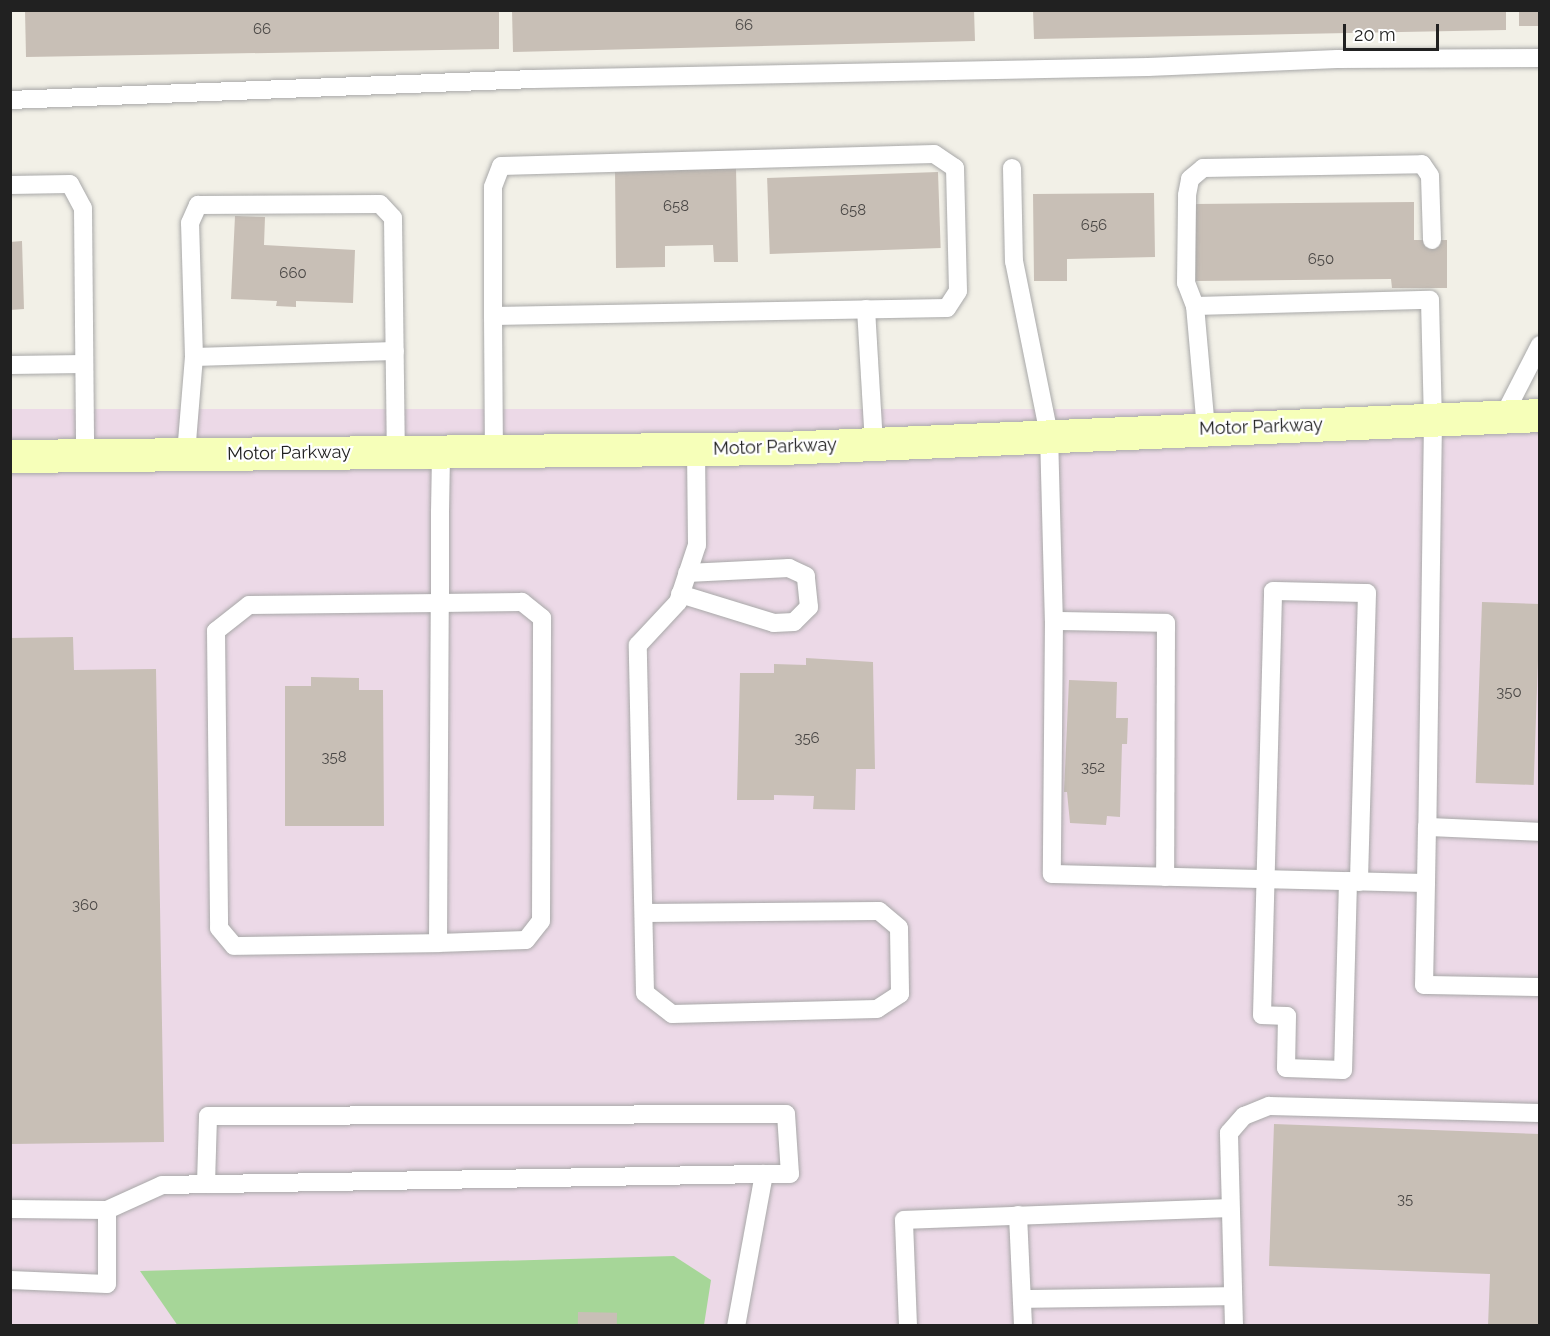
<!DOCTYPE html>
<style>
body{margin:0}
#map{position:relative;width:1550px;height:1336px;overflow:hidden;background:#f2f0e7;font-family:Raleway,sans-serif}
div>[style]{position:absolute}
.industrial>*{inset:0;background:#ecd9e7;transform-origin:0 0}
.forest>*{inset:0;background:#a6d698}
.building>*{inset:0;background:#c8bfb6;transform-origin:0 0}
.roads{filter:drop-shadow(0 0 2px #a8a8a8) drop-shadow(0 0 2px #a8a8a8)}
.lane>*{height:18px;margin:-9px;padding:0 9px;transform-origin:9px;border-radius:9px;background:#fff}
.secondary>*{height:33px;margin:-16.5px;padding:0 16.5px;transform-origin:16.5px;border-radius:16.5px;background:#f6ffb9}
span{translate:-50% -50%;white-space:nowrap;text-align:center;line-height:1.15;-webkit-text-stroke:4.5px #fff;paint-order:stroke}
.number-label{font-size:15px;color:#4b4846}
.number-label span{-webkit-text-stroke-width:0}
.street-label{font-size:18px;color:#212121}
.frame{position:absolute;inset:0;border:12px solid #212121;pointer-events:none}
.scale{position:absolute;left:1343px;top:24px;width:96px;height:27px;box-sizing:border-box;border:3px solid #212121;border-top:0;padding-left:8px;font-size:18px;line-height:21px;white-space:nowrap;color:#212121;-webkit-text-stroke:4px #fff;paint-order:stroke}
</style>
<div id="map">
<div class="industrial">
<div style="left:1539px;top:409px;width:916px;height:1530px;rotate:90deg"></div>
</div>
<div class="forest">
<div style="clip-path:polygon(674px 1256px,711px 1280px,704px 1325px,178px 1326px,140px 1271px)"></div>
</div>
<div class="building">
<div style="clip-path:polygon(25px 10px,499px 10px,499px 49px,26px 57px)"></div>
<div style="clip-path:polygon(512px 10px,974px 10px,975px 41px,513px 52px)"></div>
<div style="clip-path:polygon(1033px 10px,1506px 10px,1506px 30px,1034px 39px)"></div>
<div style="left:1519px;top:10px;width:21px;height:16px"></div>
<div style="clip-path:polygon(736px 168px,738px 262px,714px 262px,713px 245px,665px 246px,665px 267px,616px 268px,615px 170px)"></div>
<div style="left:938px;top:172px;width:76px;height:171px;rotate:88deg"></div>
<div style="clip-path:polygon(1154px 193px,1155px 257px,1067px 259px,1067px 281px,1034px 281px,1033px 194px)"></div>
<div style="clip-path:polygon(1414px 202px,1414px 240px,1447px 240px,1447px 288px,1392px 288px,1391px 279px,1196px 281px,1195px 204px)"></div>
<div style="clip-path:polygon(235px 216px,265px 217px,264px 245px,355px 250px,353px 303px,296px 301px,296px 307px,276px 306px,277px 301px,231px 299px)"></div>
<div style="clip-path:polygon(22px 241px,24px 309px,10px 310px,10px 242px)"></div>
<div style="left:1482px;top:602px;width:58px;height:181px;rotate:2deg"></div>
<div style="clip-path:polygon(73px 637px,74px 670px,156px 669px,164px 1142px,10px 1144px,10px 638px)"></div>
<div style="clip-path:polygon(806px 658px,873px 662px,875px 769px,856px 769px,855px 810px,813px 809px,814px 796px,774px 795px,774px 800px,737px 800px,740px 673px,774px 673px,774px 664px,806px 665px)"></div>
<div style="clip-path:polygon(311px 677px,359px 678px,359px 690px,383px 690px,384px 826px,285px 826px,285px 686px,311px 686px)"></div>
<div style="clip-path:polygon(1069px 680px,1117px 682px,1116px 718px,1128px 718px,1127px 744px,1122px 744px,1120px 817px,1107px 816px,1106px 825px,1070px 823px,1067px 792px,1064px 792px)"></div>
<div style="clip-path:polygon(1274px 1124px,1540px 1134px,1540px 1326px,1488px 1326px,1490px 1274px,1269px 1266px)"></div>
<div style="left:578px;top:1312px;width:39px;height:14px;rotate:1deg"></div>
</div>
<div class="roads">
<div class="lane">
<div style="left:10px;top:100px;width:523px;rotate:-2.3deg"></div>
<div style="left:533px;top:79px;width:615px;rotate:-1.12deg"></div>
<div style="left:1148px;top:67px;width:189px;rotate:-2.4deg"></div>
<div style="left:1337px;top:59px;width:203px;rotate:-0.3deg"></div>
<div style="left:1012px;top:168px;width:93px;rotate:88.8deg"></div>
<div style="left:1014px;top:261px;width:177px;rotate:78.6deg"></div>
<div style="left:1049px;top:434px;width:187px;rotate:88.5deg"></div>
<div style="left:1054px;top:621px;width:253px;rotate:90.5deg"></div>
<div style="left:1052px;top:874px;width:374px;rotate:1.4deg"></div>
<div style="left:1426px;top:883px;width:56px;rotate:-89deg"></div>
<div style="left:10px;top:185px;width:60px;rotate:-1deg"></div>
<div style="left:70px;top:184px;width:27px;rotate:62deg"></div>
<div style="left:83px;top:208px;width:248px;rotate:89.5deg"></div>
<div style="left:1195px;top:306px;width:25px;rotate:-111deg"></div>
<div style="left:1186px;top:283px;width:88px;rotate:-89.3deg"></div>
<div style="left:1187px;top:195px;width:16px;rotate:-79deg"></div>
<div style="left:1190px;top:179px;width:17px;rotate:-40deg"></div>
<div style="left:1203px;top:168px;width:219px;rotate:-1deg"></div>
<div style="left:1422px;top:164px;width:14px;rotate:56deg"></div>
<div style="left:1430px;top:176px;width:64px;rotate:88.2deg"></div>
<div style="left:866px;top:309px;width:135px;rotate:86.6deg"></div>
<div style="left:493px;top:316px;width:454px;rotate:-1deg"></div>
<div style="left:947px;top:308px;width:20px;rotate:-57deg"></div>
<div style="left:958px;top:291px;width:123px;rotate:-91.4deg"></div>
<div style="left:955px;top:168px;width:25px;rotate:-146deg"></div>
<div style="left:934px;top:154px;width:433px;rotate:178.4deg"></div>
<div style="left:501px;top:166px;width:22px;rotate:111deg"></div>
<div style="left:493px;top:187px;width:129px;rotate:90deg"></div>
<div style="left:493px;top:316px;width:135px;rotate:89.6deg"></div>
<div style="left:194px;top:357px;width:201px;rotate:-1.7deg"></div>
<div style="left:10px;top:365px;width:74px;rotate:-0.8deg"></div>
<div style="left:1503px;top:417px;width:81px;rotate:-62.8deg"></div>
<div style="left:1206px;top:429px;width:123px;rotate:-95.1deg"></div>
<div style="left:1195px;top:306px;width:235px;rotate:-1.5deg"></div>
<div style="left:1430px;top:300px;width:120px;rotate:88.6deg"></div>
<div style="left:1433px;top:420px;width:407px;rotate:90.8deg"></div>
<div style="left:1427px;top:827px;width:113px;rotate:2.5deg"></div>
<div style="left:186px;top:454px;width:97px;rotate:-85.3deg"></div>
<div style="left:194px;top:357px;width:134px;rotate:-91.7deg"></div>
<div style="left:190px;top:223px;width:20px;rotate:-66deg"></div>
<div style="left:198px;top:205px;width:182px;rotate:-0.3deg"></div>
<div style="left:380px;top:204px;width:19px;rotate:47deg"></div>
<div style="left:393px;top:218px;width:234px;rotate:89.3deg"></div>
<div style="left:680px;top:594px;width:98px;rotate:17.1deg"></div>
<div style="left:774px;top:623px;width:20px;rotate:-3deg"></div>
<div style="left:794px;top:622px;width:21px;rotate:-45deg"></div>
<div style="left:809px;top:607px;width:31px;rotate:-96deg"></div>
<div style="left:806px;top:576px;width:19px;rotate:-155deg"></div>
<div style="left:789px;top:568px;width:102px;rotate:177.2deg"></div>
<div style="left:1054px;top:621px;width:112px;rotate:1deg"></div>
<div style="left:1166px;top:623px;width:254px;rotate:90.2deg"></div>
<div style="left:1348px;top:881px;width:189px;rotate:91.5deg"></div>
<div style="left:1343px;top:1070px;width:57px;rotate:-178deg"></div>
<div style="left:1286px;top:1068px;width:52px;rotate:-88.9deg"></div>
<div style="left:1287px;top:1016px;width:25px;rotate:-178deg"></div>
<div style="left:1262px;top:1015px;width:424px;rotate:-88.5deg"></div>
<div style="left:1273px;top:591px;width:94px;rotate:1.2deg"></div>
<div style="left:1367px;top:593px;width:289px;rotate:91.6deg"></div>
<div style="left:1426px;top:883px;width:102px;rotate:91.1deg"></div>
<div style="left:1424px;top:985px;width:116px;rotate:1deg"></div>
<div style="left:644px;top:913px;width:235px;rotate:-0.5deg"></div>
<div style="left:879px;top:911px;width:26px;rotate:40deg"></div>
<div style="left:899px;top:928px;width:66px;rotate:89.1deg"></div>
<div style="left:900px;top:994px;width:27px;rotate:147deg"></div>
<div style="left:877px;top:1009px;width:205px;rotate:178.6deg"></div>
<div style="left:672px;top:1014px;width:34px;rotate:-142deg"></div>
<div style="left:645px;top:993px;width:348px;rotate:-91.2deg"></div>
<div style="left:638px;top:645px;width:59px;rotate:-47.1deg"></div>
<div style="left:678px;top:602px;width:60px;rotate:-71.6deg"></div>
<div style="left:697px;top:545px;width:96px;rotate:-90.6deg"></div>
<div style="left:438px;top:943px;width:88px;rotate:-2deg"></div>
<div style="left:526px;top:940px;width:24px;rotate:-52deg"></div>
<div style="left:541px;top:921px;width:303px;rotate:-89.8deg"></div>
<div style="left:542px;top:618px;width:26px;rotate:-141deg"></div>
<div style="left:522px;top:602px;width:82px;rotate:179.3deg"></div>
<div style="left:440px;top:603px;width:191px;rotate:179.4deg"></div>
<div style="left:249px;top:605px;width:42px;rotate:141.8deg"></div>
<div style="left:216px;top:631px;width:297px;rotate:89.4deg"></div>
<div style="left:219px;top:928px;width:23px;rotate:50deg"></div>
<div style="left:234px;top:946px;width:204px;rotate:-0.8deg"></div>
<div style="left:438px;top:943px;width:340px;rotate:-89.7deg"></div>
<div style="left:440px;top:603px;width:91px;rotate:-90deg"></div>
<div style="left:440px;top:512px;width:60px;rotate:-89deg"></div>
<div style="left:206px;top:1184px;width:68px;rotate:-88.3deg"></div>
<div style="left:208px;top:1116px;width:578px;rotate:-0.2deg"></div>
<div style="left:786px;top:1114px;width:60px;rotate:86.2deg"></div>
<div style="left:790px;top:1174px;width:26px;rotate:180deg"></div>
<div style="left:10px;top:1209px;width:97px;rotate:0.6deg"></div>
<div style="left:107px;top:1210px;width:60px;rotate:-24.4deg"></div>
<div style="left:162px;top:1185px;width:602px;rotate:-1.05deg"></div>
<div style="left:764px;top:1174px;width:155px;rotate:100.4deg"></div>
<div style="left:1018px;top:1215px;width:111px;rotate:87.4deg"></div>
<div style="left:10px;top:1280px;width:97px;rotate:2.4deg"></div>
<div style="left:107px;top:1284px;width:74px;rotate:-90deg"></div>
<div style="left:1022px;top:1299px;width:211px;rotate:-0.8deg"></div>
<div style="left:908px;top:1326px;width:106px;rotate:-92.2deg"></div>
<div style="left:904px;top:1220px;width:325px;rotate:-2.1deg"></div>
<div style="left:1234px;top:1326px;width:193px;rotate:-91.5deg"></div>
<div style="left:1229px;top:1133px;width:23px;rotate:-49deg"></div>
<div style="left:1244px;top:1116px;width:27px;rotate:-22deg"></div>
<div style="left:1269px;top:1106px;width:271px;rotate:1.5deg"></div>
</div>
<div class="secondary">
<div style="left:10px;top:456px;width:772px;rotate:-0.59deg"></div>
<div style="left:782px;top:448px;width:759px;rotate:-2.49deg"></div>
</div>
</div>
<div class="number-label">
<span style="left:744px;top:26px">66</span>
<span style="left:262px;top:30px">66</span>
<span style="left:676px;top:207px">658</span>
<span style="left:853px;top:211px">658</span>
<span style="left:1094px;top:226px">656</span>
<span style="left:1321px;top:260px">650</span>
<span style="left:293px;top:274px">660</span>
<span style="left:1509px;top:693px">350</span>
<span style="left:807px;top:739px">356</span>
<span style="left:334px;top:758px">358</span>
<span style="left:1093px;top:768px">352</span>
<span style="left:85px;top:906px">360</span>
<span style="left:1405px;top:1200px">35</span>
</div>
<div class="street-label">
<span style="left:1261px;top:427px;rotate:-2deg">Motor Parkway</span>
<span style="left:775px;top:447px;rotate:-2deg">Motor Parkway</span>
<span style="left:289px;top:453px;rotate:-1deg">Motor Parkway</span>
</div>
<div class="frame"></div>
<div class="scale">20 m</div>
</div>
